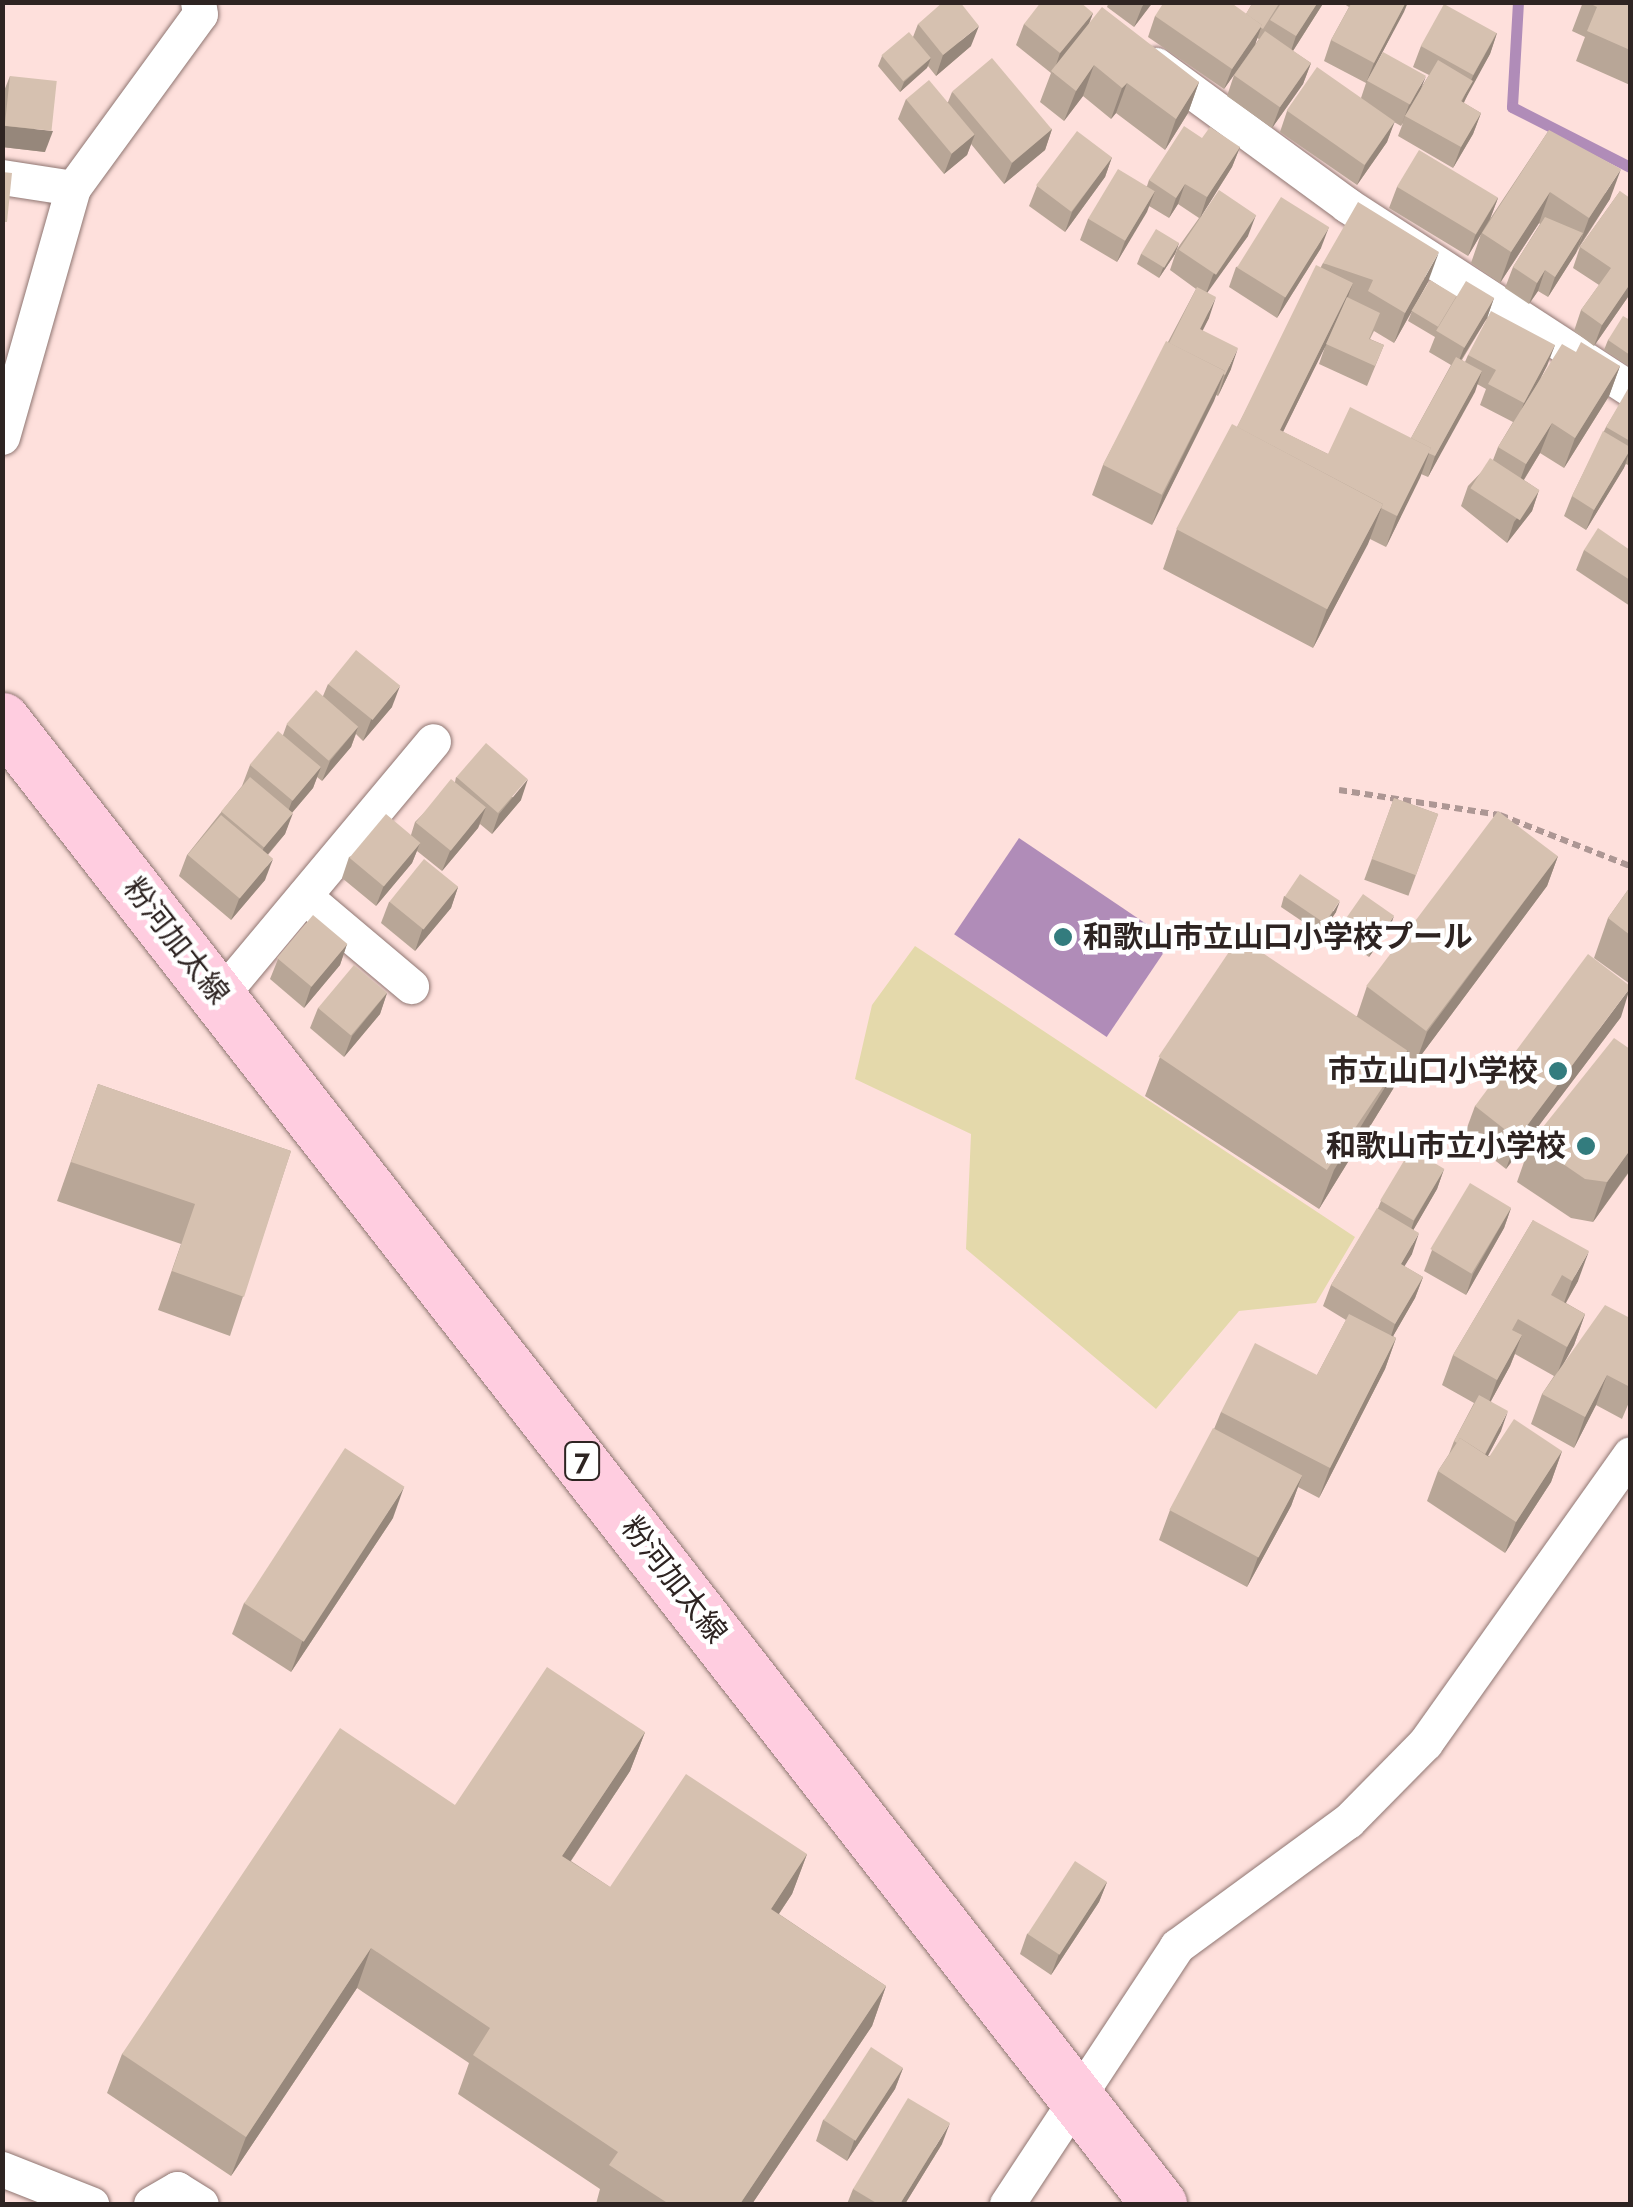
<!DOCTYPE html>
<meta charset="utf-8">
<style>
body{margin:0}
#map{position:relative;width:1633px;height:2207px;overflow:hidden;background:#fee0dc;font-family:Raleway,"Noto Sans JP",sans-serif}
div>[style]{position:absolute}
.green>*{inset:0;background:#e4d9ab}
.water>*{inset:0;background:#b08cb8;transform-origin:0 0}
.stream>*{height:11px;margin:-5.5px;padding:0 5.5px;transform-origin:5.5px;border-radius:5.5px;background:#b08cb8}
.path>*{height:6px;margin-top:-3px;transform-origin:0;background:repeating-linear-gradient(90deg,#ad9794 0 8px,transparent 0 13px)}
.roads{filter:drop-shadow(0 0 2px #8f7672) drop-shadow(0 0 2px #8f7672)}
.street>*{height:35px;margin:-17.5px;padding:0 17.5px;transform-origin:17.5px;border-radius:17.5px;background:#fff}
.primary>*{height:55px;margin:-27.5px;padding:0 27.5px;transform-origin:27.5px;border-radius:27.5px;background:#ffcde0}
.wall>*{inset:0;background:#b8a697;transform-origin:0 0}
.shaded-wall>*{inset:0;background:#96877b}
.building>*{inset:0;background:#d6c1b0;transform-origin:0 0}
.dots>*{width:28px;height:28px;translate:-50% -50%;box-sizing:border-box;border:5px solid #fff;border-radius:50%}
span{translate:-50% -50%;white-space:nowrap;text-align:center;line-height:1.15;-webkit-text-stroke:9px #fff;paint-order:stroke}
.shield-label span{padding:2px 8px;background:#fff;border:2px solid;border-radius:8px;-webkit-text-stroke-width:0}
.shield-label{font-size:28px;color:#2e2422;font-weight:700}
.poi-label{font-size:30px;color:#2e2422;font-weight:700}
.left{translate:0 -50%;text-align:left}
.right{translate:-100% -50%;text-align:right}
.street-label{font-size:30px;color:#2e2422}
.frame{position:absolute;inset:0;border:5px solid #2e2422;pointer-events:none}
</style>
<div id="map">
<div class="green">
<div style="clip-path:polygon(915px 946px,1355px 1237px,1316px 1303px,1239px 1311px,1156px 1409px,966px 1249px,971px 1134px,855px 1079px,872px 1005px)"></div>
</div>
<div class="water">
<div style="left:1019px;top:838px;width:184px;height:116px;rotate:34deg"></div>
</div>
<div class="stream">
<div style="left:1518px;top:2px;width:105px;rotate:93.3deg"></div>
<div style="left:1512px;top:107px;width:132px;rotate:27deg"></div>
</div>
<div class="path">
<div style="left:1339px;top:790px;width:163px;rotate:8.8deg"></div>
<div style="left:1500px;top:815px;width:140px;rotate:21.4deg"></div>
</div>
<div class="roads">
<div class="street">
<div style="left:1156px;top:65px;width:237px;rotate:36.2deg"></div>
<div style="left:1347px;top:205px;width:338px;rotate:33deg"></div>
<div style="left:2px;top:177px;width:72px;rotate:8.8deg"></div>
<div style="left:2px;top:437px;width:259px;rotate:-74.1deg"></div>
<div style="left:73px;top:188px;width:215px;rotate:-53.9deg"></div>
<div style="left:200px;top:14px;width:12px;rotate:-99deg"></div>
<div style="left:304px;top:896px;width:140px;rotate:40.1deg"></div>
<div style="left:220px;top:996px;width:332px;rotate:-50.1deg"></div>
<div style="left:2px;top:2169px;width:96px;rotate:21.5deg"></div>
<div style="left:151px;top:2204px;width:30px;rotate:-30deg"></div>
<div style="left:177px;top:2189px;width:28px;rotate:32deg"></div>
<div style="left:1007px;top:2204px;width:309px;rotate:-56.6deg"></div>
<div style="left:1177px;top:1946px;width:212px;rotate:-36.2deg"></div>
<div style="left:1348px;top:1821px;width:110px;rotate:-45.4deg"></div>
<div style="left:1425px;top:1743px;width:354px;rotate:-54.6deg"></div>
</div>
<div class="primary">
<div style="left:2px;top:720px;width:1882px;rotate:52.06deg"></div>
</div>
</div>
<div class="wall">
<div style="clip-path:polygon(1109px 2px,1153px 2px,1134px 27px,1107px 7px)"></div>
<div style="clip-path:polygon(1253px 2px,1324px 2px,1293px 51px,1311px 63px,1303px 84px,1272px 128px,1227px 96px,1234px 75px,1259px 39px,1257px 38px,1255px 45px,1224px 89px,1148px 37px,1155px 16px,1246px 14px)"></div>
<div style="clip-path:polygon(1341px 2px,1408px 2px,1376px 65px,1421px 88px,1429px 75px,1413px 67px,1421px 46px,1497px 33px,1490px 54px,1470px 88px,1464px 103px,1481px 113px,1473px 134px,1453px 168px,1398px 136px,1403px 123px,1401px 126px,1394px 122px,1387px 142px,1357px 185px,1280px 132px,1287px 111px,1361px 98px,1366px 83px,1324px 61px,1331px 40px,1349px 7px)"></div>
<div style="clip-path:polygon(1583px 2px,1630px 2px,1630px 85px,1576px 61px,1585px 37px,1572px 31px)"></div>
<div style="clip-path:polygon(1093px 13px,1089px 24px,1199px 82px,1188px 113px,1165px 150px,1116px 113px,1111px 119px,1083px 96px,1064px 121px,1040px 102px,1051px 73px,1016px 45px,1024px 24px)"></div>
<div style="clip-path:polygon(918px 24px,971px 46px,936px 76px,928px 66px,900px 92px,878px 66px,882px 56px,913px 37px)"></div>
<div style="clip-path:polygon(10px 76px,45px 152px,2px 147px,2px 96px)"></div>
<div style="clip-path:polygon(952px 92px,1052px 129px,1045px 150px,1004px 184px,971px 144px,967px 155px,944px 174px,898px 119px,906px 99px,948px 102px)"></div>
<div style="clip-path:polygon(1549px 130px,1610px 199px,1548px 297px,1538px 291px,1529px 304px,1505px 288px,1513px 267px,1540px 224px,1539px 223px,1500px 283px,1471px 263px,1481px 234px,1468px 256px,1389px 208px,1397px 187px,1498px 198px,1490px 219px)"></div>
<div style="clip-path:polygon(1202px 138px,1240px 147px,1232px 167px,1202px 215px,1248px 236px,1207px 292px,1209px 318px,1202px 330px,1231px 369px,1218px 396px,1216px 395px,1152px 525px,1092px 495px,1103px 465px,1196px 289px,1170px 270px,1177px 249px,1199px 218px,1178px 204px,1169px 218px,1149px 206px,1117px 262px,1080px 240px,1088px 219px,1147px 186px,1149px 180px)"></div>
<div style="clip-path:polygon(1112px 157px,1105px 177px,1065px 232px,1029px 206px,1037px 186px)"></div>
<div style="clip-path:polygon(1620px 191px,1630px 294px,1594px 346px,1574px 331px,1581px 310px,1599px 285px,1573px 268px,1580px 247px)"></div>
<div style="clip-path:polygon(1179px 243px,1175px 254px,1159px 278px,1137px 264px,1141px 254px)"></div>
<div style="clip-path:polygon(1321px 248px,1277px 318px,1229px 287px,1236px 267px)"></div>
<div style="clip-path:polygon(evenodd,1323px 263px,1428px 282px,1412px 311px,1457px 296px,1494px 298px,1487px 318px,1462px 360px,1465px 362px,1468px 355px,1555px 345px,1541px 378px,1576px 352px,1620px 366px,1609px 396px,1564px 468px,1540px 453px,1524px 480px,1539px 490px,1532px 511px,1507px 543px,1461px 506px,1468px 486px,1493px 460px,1498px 447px,1513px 422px,1480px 405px,1486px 389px,1477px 384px,1428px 477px,1421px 474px,1386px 547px,1370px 539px,1313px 648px,1163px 569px,1177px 529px,1237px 427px,1323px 263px,1412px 311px,1408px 321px,1435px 337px,1429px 352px,1451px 365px,1411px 438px,1328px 454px,1283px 432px,1326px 344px,1319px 364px,1367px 386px,1384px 345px,1370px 339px,1374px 331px,1394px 343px,1412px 311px)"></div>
<div style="clip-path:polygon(1630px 320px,1630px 367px,1604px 350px,1608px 340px)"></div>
<div style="clip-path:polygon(1630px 388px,1630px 462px,1628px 465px,1626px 464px,1586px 530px,1564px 516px,1572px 496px,1606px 427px)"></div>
<div style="clip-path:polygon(1630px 544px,1630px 606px,1576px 570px,1584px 550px,1629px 549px)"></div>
<div style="clip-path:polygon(328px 684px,392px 707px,363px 741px,356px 734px,351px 747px,322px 781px,317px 777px,313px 788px,292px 813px,285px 834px,268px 855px,265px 880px,231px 920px,179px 876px,187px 855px,242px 786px,250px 765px,283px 735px,287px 724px,323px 696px)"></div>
<div style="clip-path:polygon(456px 777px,521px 800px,492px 834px,480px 824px,478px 828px,442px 871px,417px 851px,412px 863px,376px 906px,342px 878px,349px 857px,411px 835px,415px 822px,455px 782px)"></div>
<div style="left:1394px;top:798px;width:47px;height:87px;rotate:20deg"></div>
<div style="clip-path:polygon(1558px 856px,1547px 886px,1416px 1062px,1406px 1055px,1393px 1089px,1319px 1209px,1145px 1096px,1160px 1057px,1357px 1016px,1367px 986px)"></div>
<div style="clip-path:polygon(458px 887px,451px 908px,415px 951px,381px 923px,389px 902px)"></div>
<div style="clip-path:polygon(1630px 887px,1630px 984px,1594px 958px,1608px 918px)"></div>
<div style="clip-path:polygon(1284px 896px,1336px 912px,1321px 934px,1281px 907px)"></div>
<div style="clip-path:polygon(1341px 925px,1390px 927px,1369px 957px,1338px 935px)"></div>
<div style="clip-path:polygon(347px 944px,340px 965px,304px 1008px,270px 979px,278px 959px)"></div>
<div style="clip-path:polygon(387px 993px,380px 1014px,344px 1057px,310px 1028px,318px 1008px)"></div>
<div style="clip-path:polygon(1621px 1017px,1506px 1169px,1464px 1136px,1475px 1106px)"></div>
<div style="clip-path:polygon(1630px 1049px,1630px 1171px,1593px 1222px,1571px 1218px,1517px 1182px,1531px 1142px)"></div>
<div style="clip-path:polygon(98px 1084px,291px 1151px,230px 1336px,158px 1310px,181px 1244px,57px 1201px)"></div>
<div style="clip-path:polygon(1444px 1169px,1437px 1189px,1413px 1230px,1412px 1254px,1404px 1266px,1423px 1277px,1415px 1298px,1393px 1336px,1396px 1338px,1385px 1369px,1319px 1498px,1298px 1487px,1291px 1506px,1247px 1587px,1159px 1540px,1170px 1510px,1214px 1429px,1221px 1412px,1317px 1375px,1346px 1320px,1323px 1306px,1331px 1285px,1378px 1208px,1381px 1201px)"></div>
<div style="clip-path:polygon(1511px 1208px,1504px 1228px,1466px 1295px,1424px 1271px,1432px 1250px)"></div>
<div style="clip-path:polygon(1533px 1220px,1578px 1281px,1566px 1303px,1585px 1314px,1574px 1345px,1563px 1365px,1630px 1317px,1630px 1400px,1622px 1419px,1596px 1405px,1574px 1448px,1531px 1424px,1542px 1394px,1554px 1376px,1515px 1354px,1510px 1366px,1491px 1401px,1501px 1431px,1488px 1456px,1562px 1451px,1551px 1482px,1505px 1553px,1427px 1501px,1438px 1471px,1449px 1454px,1454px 1441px,1474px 1403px,1442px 1385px,1453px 1355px)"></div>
<div style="clip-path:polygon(393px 1518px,291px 1672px,232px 1634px,244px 1603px)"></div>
<div style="clip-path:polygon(645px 1732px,630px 1771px,571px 1861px,610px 1887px,807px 1854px,792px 1894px,779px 1914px,886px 1986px,872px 2026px,752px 2204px,596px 2204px,600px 2189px,458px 2094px,469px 2063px,357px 1988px,231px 2176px,107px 2093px,122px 2054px,455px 1805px)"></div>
<div style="clip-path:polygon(1107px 1882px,1099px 1902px,1051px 1975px,1020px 1954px,1027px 1934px)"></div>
<div style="clip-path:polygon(903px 2068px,895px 2089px,847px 2161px,816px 2141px,823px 2120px)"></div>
<div style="clip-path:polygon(942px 2144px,905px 2204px,847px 2204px,853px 2189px)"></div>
</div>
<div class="shaded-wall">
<div style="clip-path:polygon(1145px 2px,1153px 2px,1134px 27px,1142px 7px)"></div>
<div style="clip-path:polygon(1318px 2px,1324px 2px,1289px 57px,1296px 36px)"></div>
<div style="clip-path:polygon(1406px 2px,1408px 2px,1404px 12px,1366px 83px,1374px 63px)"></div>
<div style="clip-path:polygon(1093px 13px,1085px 34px,1053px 74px,1060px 53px)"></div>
<div style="clip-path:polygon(1262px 25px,1255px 45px,1224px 89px,1232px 69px)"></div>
<div style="clip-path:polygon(979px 26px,971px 46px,936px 76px,943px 55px)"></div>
<div style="clip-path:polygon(1497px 33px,1490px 54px,1453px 122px,1473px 76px)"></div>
<div style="clip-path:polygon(931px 58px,927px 68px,900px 92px,904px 82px)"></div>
<div style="clip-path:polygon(1311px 63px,1303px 84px,1272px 128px,1280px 107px)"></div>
<div style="clip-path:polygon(1094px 65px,1083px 96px,1064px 121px,1076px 91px)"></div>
<div style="clip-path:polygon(1426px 76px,1418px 97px,1405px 116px,1401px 126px,1409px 105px)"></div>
<div style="clip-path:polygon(1199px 82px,1188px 113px,1165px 150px,1176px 119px)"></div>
<div style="clip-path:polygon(1127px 83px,1116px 113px,1111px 119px,1122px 88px)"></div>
<div style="clip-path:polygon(1481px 113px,1473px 134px,1453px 168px,1461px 147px)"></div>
<div style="clip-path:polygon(1395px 121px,1387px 142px,1357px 185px,1365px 165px)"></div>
<div style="clip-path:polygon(5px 126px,53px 131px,45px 152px,2px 147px,2px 132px)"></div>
<div style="clip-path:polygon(1052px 129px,1045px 150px,1004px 184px,1012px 163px)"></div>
<div style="clip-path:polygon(975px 134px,967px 155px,944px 174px,952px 153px)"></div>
<div style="clip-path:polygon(1240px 147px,1232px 167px,1200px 218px,1207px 197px)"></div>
<div style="clip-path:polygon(1112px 157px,1105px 177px,1065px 232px,1072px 212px)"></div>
<div style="clip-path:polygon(1621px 169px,1610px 199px,1578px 248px,1589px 218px)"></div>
<div style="clip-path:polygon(1185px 184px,1178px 204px,1169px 218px,1176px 198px)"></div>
<div style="clip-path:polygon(1155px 191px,1147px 212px,1117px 262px,1125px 241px)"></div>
<div style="clip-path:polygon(1550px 192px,1539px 223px,1500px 283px,1511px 252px)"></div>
<div style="clip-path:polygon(1498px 198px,1490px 219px,1468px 256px,1475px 236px)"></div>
<div style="clip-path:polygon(1256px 215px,1248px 236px,1205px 296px,1213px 275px)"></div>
<div style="clip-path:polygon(1329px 227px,1321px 248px,1277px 318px,1285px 297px)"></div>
<div style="clip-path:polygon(1583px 233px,1576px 253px,1548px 297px,1555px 277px)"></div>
<div style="clip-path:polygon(1179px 243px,1175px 254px,1159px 278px,1163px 268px)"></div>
<div style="clip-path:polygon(1439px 252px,1428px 282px,1394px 343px,1405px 313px)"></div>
<div style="clip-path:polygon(1545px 270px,1538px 291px,1529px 304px,1537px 283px)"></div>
<div style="clip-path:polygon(1353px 283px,1342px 313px,1272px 454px,1280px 430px)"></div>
<div style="clip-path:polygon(1630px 284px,1630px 294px,1594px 346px,1602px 325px)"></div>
<div style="clip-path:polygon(1216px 297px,1209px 318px,1193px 350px,1200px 329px)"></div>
<div style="clip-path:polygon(1494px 298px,1487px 318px,1456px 368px,1464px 348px)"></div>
<div style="clip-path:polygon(1555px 345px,1547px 366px,1516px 424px,1524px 403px)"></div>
<div style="clip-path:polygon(1238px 348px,1231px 369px,1218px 396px,1225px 375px)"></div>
<div style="clip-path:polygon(1620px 366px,1609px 396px,1564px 468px,1575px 438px)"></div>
<div style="clip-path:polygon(1225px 371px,1214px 401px,1152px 525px,1163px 495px)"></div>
<div style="clip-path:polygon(1482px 371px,1475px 392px,1428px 477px,1435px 456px)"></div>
<div style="clip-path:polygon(1552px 423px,1540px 453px,1515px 494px,1526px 464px)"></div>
<div style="clip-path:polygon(1431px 448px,1420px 478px,1386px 547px,1397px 516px)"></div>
<div style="clip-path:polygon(1630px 450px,1624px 468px,1586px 530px,1594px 510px)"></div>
<div style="clip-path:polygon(1539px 490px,1532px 511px,1507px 543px,1514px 522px)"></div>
<div style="clip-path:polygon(1383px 504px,1368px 544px,1313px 648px,1327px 609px)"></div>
<div style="clip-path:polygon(400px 686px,392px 707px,363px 741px,371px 720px)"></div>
<div style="clip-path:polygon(358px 727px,351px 747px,322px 781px,330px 761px)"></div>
<div style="clip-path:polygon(321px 767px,313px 788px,284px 822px,292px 801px)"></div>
<div style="clip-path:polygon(528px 779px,521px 800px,492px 834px,499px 814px)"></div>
<div style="clip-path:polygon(486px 807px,478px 828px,442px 871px,450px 851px)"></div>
<div style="clip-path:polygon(293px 813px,285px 834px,256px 868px,264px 847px)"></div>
<div style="clip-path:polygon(420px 843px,412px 863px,376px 906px,384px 885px)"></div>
<div style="clip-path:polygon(1558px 856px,1547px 886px,1416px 1062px,1427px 1032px)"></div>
<div style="clip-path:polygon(273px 859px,265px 880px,231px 920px,239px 899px)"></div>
<div style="clip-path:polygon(458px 887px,451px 908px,415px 951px,422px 930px)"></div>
<div style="clip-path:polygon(1340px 901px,1336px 912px,1321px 934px,1325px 924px)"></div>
<div style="clip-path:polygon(1394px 916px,1390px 927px,1369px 957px,1372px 946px)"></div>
<div style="clip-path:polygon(347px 944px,340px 965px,304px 1008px,311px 987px)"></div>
<div style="clip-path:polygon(1630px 988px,1621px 1017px,1506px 1169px,1517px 1139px)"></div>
<div style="clip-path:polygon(387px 993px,380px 1014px,344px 1057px,352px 1036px)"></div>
<div style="clip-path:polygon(1408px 1050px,1393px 1089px,1319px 1209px,1334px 1170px)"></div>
<div style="clip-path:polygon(1630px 1150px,1630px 1170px,1593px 1222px,1607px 1182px)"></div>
<div style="clip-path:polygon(1444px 1169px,1437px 1189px,1407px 1241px,1414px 1221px)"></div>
<div style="clip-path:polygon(1511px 1208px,1504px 1228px,1466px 1295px,1473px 1274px)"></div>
<div style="clip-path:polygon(1419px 1233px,1412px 1254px,1393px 1285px,1401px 1264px)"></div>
<div style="clip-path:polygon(1589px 1251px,1578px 1281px,1561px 1311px,1572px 1281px)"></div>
<div style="clip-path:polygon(1423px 1277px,1415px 1298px,1388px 1345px,1395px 1324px)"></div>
<div style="clip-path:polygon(1585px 1314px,1574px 1345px,1556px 1377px,1567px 1347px)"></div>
<div style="clip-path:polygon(1522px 1335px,1510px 1366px,1486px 1410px,1497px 1380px)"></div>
<div style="clip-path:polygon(1396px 1338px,1385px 1369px,1319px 1498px,1330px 1468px)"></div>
<div style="clip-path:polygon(1607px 1375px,1596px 1405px,1574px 1448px,1585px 1417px)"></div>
<div style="clip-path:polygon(1508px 1411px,1501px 1431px,1476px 1478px,1484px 1457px)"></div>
<div style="clip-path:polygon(1562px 1451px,1551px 1482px,1505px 1553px,1516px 1522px)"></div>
<div style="clip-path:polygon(1302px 1476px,1291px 1506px,1247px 1587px,1258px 1557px)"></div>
<div style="clip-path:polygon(404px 1487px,393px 1518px,291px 1672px,302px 1642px)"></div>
<div style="clip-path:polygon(645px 1732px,630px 1771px,548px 1895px,562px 1856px)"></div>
<div style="clip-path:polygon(807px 1854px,792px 1894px,756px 1948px,771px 1909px)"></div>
<div style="clip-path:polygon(1107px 1882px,1099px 1902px,1051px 1975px,1059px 1954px)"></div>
<div style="clip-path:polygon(371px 1948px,357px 1988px,231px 2176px,246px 2137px)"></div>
<div style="clip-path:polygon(886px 1986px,872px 2026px,752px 2204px,740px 2204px)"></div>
<div style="clip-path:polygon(903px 2068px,895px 2089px,847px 2161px,854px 2141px)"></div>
<div style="clip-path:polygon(950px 2123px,942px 2144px,905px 2204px,900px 2204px)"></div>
</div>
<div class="building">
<div style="clip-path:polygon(943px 2px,960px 2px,979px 26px,943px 55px,918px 24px)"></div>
<div style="clip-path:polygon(1041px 2px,1080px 2px,1093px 13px,1060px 53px,1024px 24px)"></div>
<div style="clip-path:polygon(1164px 2px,1230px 2px,1262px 25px,1232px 69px,1155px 16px)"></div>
<div style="clip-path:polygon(1253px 2px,1280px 2px,1263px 29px,1260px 27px,1262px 25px,1246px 14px)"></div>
<div style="clip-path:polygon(1282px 2px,1318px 2px,1296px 36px,1270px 20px)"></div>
<div style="clip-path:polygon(1352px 2px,1406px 2px,1374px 63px,1331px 40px)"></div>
<div style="clip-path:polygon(1587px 2px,1630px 2px,1630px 50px,1587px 31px,1597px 7px)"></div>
<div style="left:1444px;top:4px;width:60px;height:48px;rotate:29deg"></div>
<div style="clip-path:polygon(1102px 7px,1199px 82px,1176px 119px,1127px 83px,1122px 88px,1094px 65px,1076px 91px,1051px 71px)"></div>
<div style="left:1265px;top:31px;width:56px;height:54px;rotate:35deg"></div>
<div style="left:909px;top:32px;width:34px;height:36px;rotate:50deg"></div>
<div style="left:1383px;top:52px;width:49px;height:33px;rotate:29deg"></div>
<div style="left:992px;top:58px;width:93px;height:52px;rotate:50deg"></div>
<div style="clip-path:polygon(1438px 60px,1473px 81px,1461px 101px,1481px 113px,1461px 147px,1405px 116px)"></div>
<div style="left:1317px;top:67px;width:95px;height:53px;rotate:35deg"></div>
<div style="left:10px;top:76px;width:47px;height:50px;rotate:6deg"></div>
<div style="left:929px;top:80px;width:71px;height:30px;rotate:50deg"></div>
<div style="clip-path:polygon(1184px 126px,1202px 138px,1210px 127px,1240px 147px,1207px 197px,1185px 184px,1176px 198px,1149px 180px)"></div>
<div style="clip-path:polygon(1549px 130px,1621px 169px,1589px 218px,1550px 192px,1511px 252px,1482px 233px)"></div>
<div style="left:1077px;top:131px;width:44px;height:68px;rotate:37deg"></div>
<div style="left:1419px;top:150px;width:92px;height:43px;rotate:31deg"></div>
<div style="left:1118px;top:169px;width:43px;height:58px;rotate:31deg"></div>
<div style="clip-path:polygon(2px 172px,12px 173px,7px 222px,2px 222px)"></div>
<div style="left:1219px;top:190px;width:45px;height:72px;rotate:34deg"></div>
<div style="clip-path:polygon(1620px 191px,1630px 198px,1630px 284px,1602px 325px,1581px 310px,1611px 268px,1580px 247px)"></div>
<div style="left:1281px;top:197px;width:57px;height:83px;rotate:32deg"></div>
<div style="clip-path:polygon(1358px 202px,1439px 252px,1405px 313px,1368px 291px,1373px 280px,1323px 263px)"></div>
<div style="clip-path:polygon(1545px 217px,1583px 233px,1555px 277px,1545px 270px,1537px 283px,1513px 267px)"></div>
<div style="left:1156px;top:229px;width:27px;height:29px;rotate:31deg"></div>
<div style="clip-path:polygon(1316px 265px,1353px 283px,1280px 430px,1328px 454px,1350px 407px,1431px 448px,1397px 516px,1381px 508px,1383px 504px,1237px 427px)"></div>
<div style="left:1430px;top:280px;width:31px;height:36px;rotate:31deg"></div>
<div style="left:1466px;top:281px;width:33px;height:58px;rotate:31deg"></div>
<div style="clip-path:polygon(1197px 287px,1216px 297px,1200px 329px,1238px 348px,1225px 375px,1223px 374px,1225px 371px,1169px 343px)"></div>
<div style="clip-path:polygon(1347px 297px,1380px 313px,1369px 339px,1384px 345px,1375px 366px,1326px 344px)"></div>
<div style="clip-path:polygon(1491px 311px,1555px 345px,1524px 403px,1488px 384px,1496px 370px,1468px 355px)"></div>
<div style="clip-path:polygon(1623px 316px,1630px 320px,1630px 355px,1608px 340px)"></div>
<div style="left:1166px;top:341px;width:66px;height:139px;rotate:27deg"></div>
<div style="clip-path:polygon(1581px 342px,1620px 366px,1575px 438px,1552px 423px,1526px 464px,1498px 447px,1562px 344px,1576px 352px)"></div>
<div style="clip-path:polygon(1456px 357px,1482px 371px,1435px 456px,1428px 453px,1431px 448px,1411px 438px)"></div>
<div style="clip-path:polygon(1629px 387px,1630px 388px,1630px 441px,1606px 427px)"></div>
<div style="left:1232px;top:424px;width:171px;height:119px;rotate:28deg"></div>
<div style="clip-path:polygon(1603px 431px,1630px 447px,1630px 450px,1594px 510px,1572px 496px)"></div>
<div style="left:1490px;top:458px;width:59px;height:36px;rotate:33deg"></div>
<div style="clip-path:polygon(1598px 528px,1630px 550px,1630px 580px,1584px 550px)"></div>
<div style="left:356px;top:650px;width:57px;height:44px;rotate:39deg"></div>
<div style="left:316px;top:690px;width:56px;height:45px;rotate:41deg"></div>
<div style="left:278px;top:731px;width:56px;height:44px;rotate:40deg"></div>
<div style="left:486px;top:743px;width:55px;height:45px;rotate:41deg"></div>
<div style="left:250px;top:777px;width:56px;height:45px;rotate:40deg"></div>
<div style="left:451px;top:779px;width:45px;height:56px;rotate:39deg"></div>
<div style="left:1394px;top:798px;width:47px;height:65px;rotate:20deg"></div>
<div style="left:1498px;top:811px;width:75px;height:219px;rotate:37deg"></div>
<div style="left:386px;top:814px;width:45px;height:57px;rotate:40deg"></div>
<div style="left:221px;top:815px;width:68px;height:52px;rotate:40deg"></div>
<div style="left:424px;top:859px;width:44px;height:55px;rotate:39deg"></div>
<div style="left:1300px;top:874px;width:48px;height:27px;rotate:34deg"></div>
<div style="clip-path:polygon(1630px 887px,1630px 935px,1608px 918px)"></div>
<div style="left:1363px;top:894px;width:38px;height:38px;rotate:35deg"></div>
<div style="left:313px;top:915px;width:45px;height:56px;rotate:40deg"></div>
<div style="left:1239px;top:937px;width:203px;height:144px;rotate:34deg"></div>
<div style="clip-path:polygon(1588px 954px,1630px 986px,1630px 988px,1517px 1139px,1475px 1106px)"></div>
<div style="left:354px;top:965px;width:43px;height:56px;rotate:40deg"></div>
<div style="clip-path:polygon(1614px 1038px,1630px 1049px,1630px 1150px,1607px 1182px,1585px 1179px,1531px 1142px)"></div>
<div style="clip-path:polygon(98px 1084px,291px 1151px,244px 1297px,172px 1271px,195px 1204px,71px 1162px)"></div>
<div style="left:1411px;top:1149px;width:39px;height:60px;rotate:31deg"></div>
<div style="left:1470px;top:1183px;width:48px;height:77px;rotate:31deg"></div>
<div style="clip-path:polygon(1377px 1208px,1419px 1233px,1401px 1264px,1423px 1277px,1395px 1324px,1331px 1285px)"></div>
<div style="clip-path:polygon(1533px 1220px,1589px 1251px,1572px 1281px,1562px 1275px,1551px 1295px,1585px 1314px,1567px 1347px,1518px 1319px,1512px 1330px,1522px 1335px,1497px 1380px,1453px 1355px)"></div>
<div style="clip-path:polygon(1605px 1305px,1630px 1318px,1630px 1317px,1630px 1387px,1607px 1375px,1585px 1417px,1542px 1394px)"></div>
<div style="clip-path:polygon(1349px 1314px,1396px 1338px,1330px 1468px,1221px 1412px,1255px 1343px,1317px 1375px)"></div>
<div style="clip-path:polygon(1479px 1395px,1508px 1411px,1485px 1454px,1460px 1438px,1457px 1443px,1454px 1441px)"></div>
<div style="clip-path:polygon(1514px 1419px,1562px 1451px,1516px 1522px,1438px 1471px,1460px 1438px,1489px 1457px)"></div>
<div style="left:1213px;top:1428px;width:101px;height:93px;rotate:28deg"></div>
<div style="left:345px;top:1448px;width:71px;height:185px;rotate:33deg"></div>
<div style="clip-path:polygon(547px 1667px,645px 1732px,562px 1856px,610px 1887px,686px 1774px,807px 1854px,771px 1909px,886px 1986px,740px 2204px,669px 2204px,609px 2165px,618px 2152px,473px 2055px,490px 2028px,371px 1948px,246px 2137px,122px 2054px,340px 1728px,455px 1805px)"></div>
<div style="left:1075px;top:1861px;width:38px;height:87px;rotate:33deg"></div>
<div style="left:871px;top:2047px;width:38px;height:87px;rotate:33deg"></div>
<div style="clip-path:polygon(908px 2098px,950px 2123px,900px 2204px,878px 2204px,853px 2189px)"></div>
</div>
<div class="dots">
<div style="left:1063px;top:937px;background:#337c7e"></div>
<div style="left:1558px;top:1071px;background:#337c7e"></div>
<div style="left:1586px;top:1146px;background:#337c7e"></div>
</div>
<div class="shield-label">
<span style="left:582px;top:1461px">7</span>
</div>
<div class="poi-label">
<span class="left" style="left:1083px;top:937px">和歌山市立山口小学校プール</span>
<span class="right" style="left:1538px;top:1071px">市立山口小学校</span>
<span class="right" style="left:1566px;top:1146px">和歌山市立小学校</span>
</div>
<div class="street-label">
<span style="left:176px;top:941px;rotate:52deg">粉河加太線</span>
<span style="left:674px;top:1580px;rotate:52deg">粉河加太線</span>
</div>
<div class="frame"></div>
</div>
